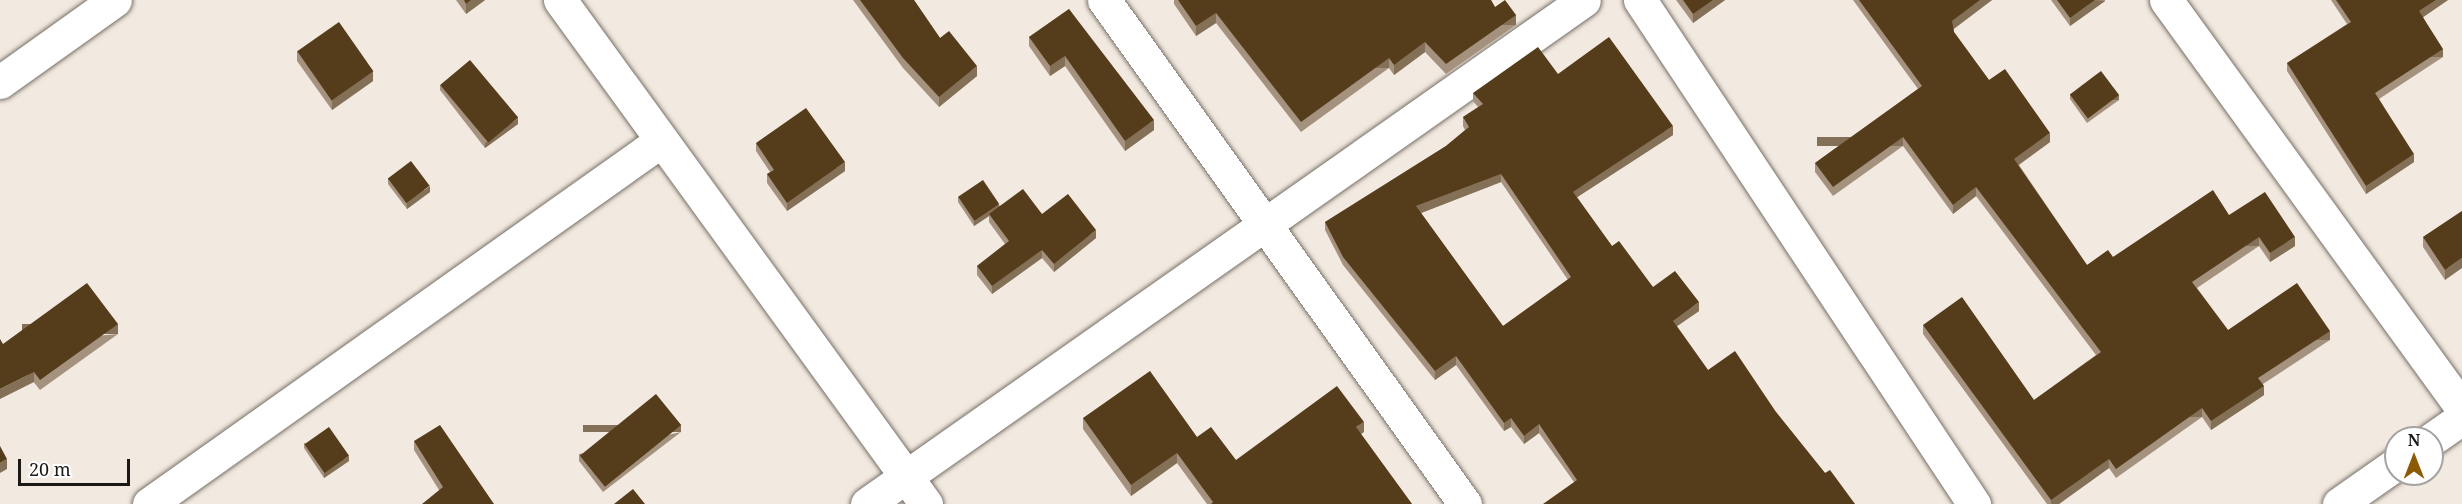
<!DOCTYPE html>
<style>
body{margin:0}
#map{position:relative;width:2462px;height:504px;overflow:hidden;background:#f2e9e0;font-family:"Noto Serif",serif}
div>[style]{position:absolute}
.roads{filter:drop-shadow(0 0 2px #777067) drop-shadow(0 0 2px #777067)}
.minor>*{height:33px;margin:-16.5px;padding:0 16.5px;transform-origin:16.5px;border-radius:16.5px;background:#fff}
.wall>*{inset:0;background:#a4927e}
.shaded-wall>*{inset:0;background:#847056;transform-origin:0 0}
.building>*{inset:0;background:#553c1b;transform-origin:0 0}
span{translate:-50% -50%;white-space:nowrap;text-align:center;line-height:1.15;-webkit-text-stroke:6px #fff;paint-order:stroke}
.north{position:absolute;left:2384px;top:426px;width:60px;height:60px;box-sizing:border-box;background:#fff;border:2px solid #a4a3a1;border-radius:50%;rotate:0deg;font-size:16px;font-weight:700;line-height:24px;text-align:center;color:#1b1815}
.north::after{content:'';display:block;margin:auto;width:21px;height:27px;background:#8b5a03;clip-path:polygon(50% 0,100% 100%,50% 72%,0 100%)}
.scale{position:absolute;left:18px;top:459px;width:112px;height:27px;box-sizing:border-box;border:3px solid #1b1815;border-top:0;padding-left:8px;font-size:18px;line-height:21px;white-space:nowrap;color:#1b1815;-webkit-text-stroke:4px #fff;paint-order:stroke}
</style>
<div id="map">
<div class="roads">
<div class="minor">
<div style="left:560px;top:0;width:623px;rotate:54.01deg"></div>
<div style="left:1104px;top:0;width:620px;rotate:54.39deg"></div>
<div style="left:1640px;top:0;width:605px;rotate:56.47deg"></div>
<div style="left:2166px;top:0;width:504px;rotate:54.04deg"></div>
<div style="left:0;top:82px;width:141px;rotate:-35.5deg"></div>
<div style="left:2432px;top:439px;width:37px;rotate:-35deg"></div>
<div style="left:149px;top:504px;width:624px;rotate:-35.35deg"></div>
<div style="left:867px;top:504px;width:876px;rotate:-35.1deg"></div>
<div style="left:2339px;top:504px;width:70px;rotate:-35.1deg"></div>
</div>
</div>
<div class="wall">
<div style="clip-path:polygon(456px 0,485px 0,466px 14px)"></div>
<div style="clip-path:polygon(853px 0,914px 0,940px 38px,977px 76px,939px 107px,903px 68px)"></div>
<div style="clip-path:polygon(1174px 0,1491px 0,1495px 7px,1516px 25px,1446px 74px,1425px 52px,1394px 75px,1389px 68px,1301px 132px,1216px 23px,1196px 36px,1174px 4px)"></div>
<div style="clip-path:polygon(1676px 0,1725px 0,1693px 23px)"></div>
<div style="clip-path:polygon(1853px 0,1992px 0,1954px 29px,1954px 32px,1989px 80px,2050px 142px,2019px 165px,2087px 265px,2113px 257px,2229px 215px,2295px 246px,2270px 262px,2259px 246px,2197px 288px,2228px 330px,2330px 340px,2263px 384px,2264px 395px,2211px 430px,2202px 417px,2116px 478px,2109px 468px,2059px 504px,2047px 504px,1923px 334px,1923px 325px,2034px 400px,2096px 355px,1976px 196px,1953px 214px,1903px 146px,1833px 196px,1815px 172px,1815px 163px,1918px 89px)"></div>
<div style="clip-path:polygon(2051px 0,2105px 0,2105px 1px,2070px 26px)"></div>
<div style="clip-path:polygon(2331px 0,2448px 0,2423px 17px,2443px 57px,2379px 99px,2414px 162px,2366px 194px,2287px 71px,2287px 63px,2347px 24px)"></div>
<div style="clip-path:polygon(1069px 9px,1154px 130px,1125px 151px,1065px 66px,1050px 76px,1029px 46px,1029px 37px)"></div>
<div style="clip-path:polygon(297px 51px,373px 81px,332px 110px,297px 61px)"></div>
<div style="clip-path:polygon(evenodd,1558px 74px,1673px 135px,1577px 197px,1612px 246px,1653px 287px,1699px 311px,1677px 326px,1708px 370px,1776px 412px,1825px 473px,1855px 504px,1574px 482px,1539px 433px,1524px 444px,1511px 427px,1504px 431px,1456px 365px,1435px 380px,1343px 265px,1325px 230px,1325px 222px,1446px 146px,1465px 130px,1463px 126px,1463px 117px,1478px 107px,1473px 101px,1473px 93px,1558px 74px,1501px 182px,1568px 280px,1503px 326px,1421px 213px,1501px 182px)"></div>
<div style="clip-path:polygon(440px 85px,518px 124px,485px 148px,440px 90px)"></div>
<div style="clip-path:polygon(2070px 94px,2119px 100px,2087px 123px,2070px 99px)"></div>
<div style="clip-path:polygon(756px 143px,845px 171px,787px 211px,767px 183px,767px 174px,770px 172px,756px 151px)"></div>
<div style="clip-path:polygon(388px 178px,430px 192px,407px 209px,388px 184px)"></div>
<div style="clip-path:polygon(958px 197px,1042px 214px,1096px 238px,1054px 272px,1042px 258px,992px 294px,977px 275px,977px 266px,1005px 244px,989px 222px,989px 216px,974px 226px,958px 202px)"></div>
<div style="clip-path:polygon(2462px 211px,2445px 280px,2423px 247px,2423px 237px)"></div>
<div style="clip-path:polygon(118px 334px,40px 390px,3px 344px)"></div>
<div style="clip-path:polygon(1083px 418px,1236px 460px,1364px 432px,1361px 434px,1412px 504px,1207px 504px,1177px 463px,1131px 496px,1083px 429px)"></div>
<div style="clip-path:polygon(681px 432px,603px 492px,579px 461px,579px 454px)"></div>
<div style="clip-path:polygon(414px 441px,494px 504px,439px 490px,414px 450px)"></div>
<div style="clip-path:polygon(304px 443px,349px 461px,324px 478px,304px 448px)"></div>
</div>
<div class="shaded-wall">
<div style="clip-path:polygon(471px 0,485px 0,466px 14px,466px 4px)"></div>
<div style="clip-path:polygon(1713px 0,1725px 0,1693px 23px,1693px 14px)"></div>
<div style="clip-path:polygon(1980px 0,1992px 0,1952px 30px,1952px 21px)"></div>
<div style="clip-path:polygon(2095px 0,2105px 1px,2070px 26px,2070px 18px)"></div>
<div style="clip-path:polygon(2436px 0,2448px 0,2419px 20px,2419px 11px)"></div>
<div style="clip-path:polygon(1216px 13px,1216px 23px,1196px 36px,1196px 26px)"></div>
<div style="left:1516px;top:15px;width:10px;height:85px;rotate:90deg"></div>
<div style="clip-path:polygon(1425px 42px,1425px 52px,1394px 75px,1394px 65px)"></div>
<div style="left:2443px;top:49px;width:8px;height:81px;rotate:90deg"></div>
<div style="clip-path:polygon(1065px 56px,1065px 66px,1050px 76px,1050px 66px)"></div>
<div style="left:1389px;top:58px;width:10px;height:109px;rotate:90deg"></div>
<div style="clip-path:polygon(977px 66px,977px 76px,939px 107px,939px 97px)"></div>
<div style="clip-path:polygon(373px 71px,373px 81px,332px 110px,332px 100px)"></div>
<div style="left:2119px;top:95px;width:5px;height:39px;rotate:90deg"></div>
<div style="clip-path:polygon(518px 118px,518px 124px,485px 148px,485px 143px)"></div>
<div style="clip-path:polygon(1154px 120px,1154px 130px,1125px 151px,1125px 141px)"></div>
<div style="clip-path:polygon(1673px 126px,1673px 135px,1573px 200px,1573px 192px)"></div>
<div style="clip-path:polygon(2050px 133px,2050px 142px,2014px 168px,2014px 159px)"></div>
<div style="left:1903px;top:137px;width:9px;height:86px;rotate:90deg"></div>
<div style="clip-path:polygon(2414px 154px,2414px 162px,2366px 194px,2366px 186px)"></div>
<div style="clip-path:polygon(845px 162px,845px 171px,787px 211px,787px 203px)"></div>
<div style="clip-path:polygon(1501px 174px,1501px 182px,1416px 215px,1416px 206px)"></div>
<div style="clip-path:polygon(430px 186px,430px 192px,407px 209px,407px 203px)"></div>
<div style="clip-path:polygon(1976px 187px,1976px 196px,1953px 214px,1953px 205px)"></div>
<div style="clip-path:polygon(999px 204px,999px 210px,989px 214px,989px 216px,974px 226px,974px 220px)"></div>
<div style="clip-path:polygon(1096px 230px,1096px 238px,1054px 272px,1054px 264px)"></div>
<div style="left:2259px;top:237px;width:9px;height:81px;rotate:90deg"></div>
<div style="clip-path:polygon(2295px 237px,2295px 246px,2270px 262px,2270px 253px)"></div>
<div style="clip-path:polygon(1042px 250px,1042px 258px,992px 294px,992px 286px)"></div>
<div style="clip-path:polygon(2462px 258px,2462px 268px,2445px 280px,2445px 270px)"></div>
<div style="clip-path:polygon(1699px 302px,1699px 311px,1673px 329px,1673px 321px)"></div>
<div style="left:118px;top:324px;width:10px;height:96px;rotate:90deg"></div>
<div style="left:2330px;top:331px;width:9px;height:86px;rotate:90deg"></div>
<div style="clip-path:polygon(1456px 356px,1456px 365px,1435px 380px,1435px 371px)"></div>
<div style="clip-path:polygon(34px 372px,34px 382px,0 399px,0 389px)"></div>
<div style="clip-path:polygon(2264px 386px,2264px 395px,2211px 430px,2211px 421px)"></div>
<div style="left:2202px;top:408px;width:9px;height:105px;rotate:90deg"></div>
<div style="clip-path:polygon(1511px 418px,1511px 427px,1504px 431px,1504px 423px)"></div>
<div style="clip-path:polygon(1364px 422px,1364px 432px,1356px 437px,1356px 427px)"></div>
<div style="clip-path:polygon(1539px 424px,1539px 433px,1524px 444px,1524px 436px)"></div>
<div style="left:681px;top:425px;width:7px;height:98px;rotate:90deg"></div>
<div style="clip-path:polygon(1177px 453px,1177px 463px,1131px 496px,1131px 485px)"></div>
<div style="clip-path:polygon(349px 456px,349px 461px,324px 478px,324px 472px)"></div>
<div style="clip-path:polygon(7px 459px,7px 469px,0 473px,0 463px)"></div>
<div style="clip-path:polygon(2109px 459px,2109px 468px,2059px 504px,2051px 504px,2051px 500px)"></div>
</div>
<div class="building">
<div style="clip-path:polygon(464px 0,471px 0,466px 4px)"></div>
<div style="clip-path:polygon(860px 0,914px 0,940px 38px,949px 31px,977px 66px,939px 97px,903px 58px)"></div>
<div style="clip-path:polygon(1178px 0,1491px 0,1495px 7px,1505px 0,1516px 15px,1446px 64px,1425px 42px,1394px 65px,1389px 58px,1301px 122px,1216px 13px,1196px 26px)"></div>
<div style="clip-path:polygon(1683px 0,1713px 0,1693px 14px)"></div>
<div style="clip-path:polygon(1859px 0,1980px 0,1952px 21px,1954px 32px,1989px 80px,2005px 69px,2050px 133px,2014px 159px,2087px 265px,2108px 250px,2113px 257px,2213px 190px,2229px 215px,2265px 192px,2295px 237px,2270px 253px,2259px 237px,2192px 282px,2228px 330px,2297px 283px,2330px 331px,2258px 378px,2264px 386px,2211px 421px,2202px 408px,2116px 469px,2109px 459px,2051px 500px,1923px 325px,1962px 297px,2034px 400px,2101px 352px,1976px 187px,1953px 205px,1903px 137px,1833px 187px,1815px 163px,1922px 86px)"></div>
<div style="clip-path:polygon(2057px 0,2095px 0,2070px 18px)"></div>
<div style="clip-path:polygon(2336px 0,2436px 0,2419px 11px,2443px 49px,2375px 93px,2414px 154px,2366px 186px,2287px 63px,2351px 22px)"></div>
<div style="clip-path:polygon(1069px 9px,1154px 120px,1125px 141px,1065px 56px,1050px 66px,1029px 37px)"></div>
<div style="left:339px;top:22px;width:60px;height:51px;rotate:55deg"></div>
<div style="clip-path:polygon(evenodd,1609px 37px,1673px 126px,1573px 192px,1612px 246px,1619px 241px,1653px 287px,1675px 271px,1699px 302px,1673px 321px,1708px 370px,1735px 351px,1776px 412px,1825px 473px,1830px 470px,1855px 504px,1543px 504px,1577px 480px,1539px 424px,1524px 436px,1511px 418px,1504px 423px,1456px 356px,1435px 371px,1343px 257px,1325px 222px,1446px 146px,1469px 127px,1463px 117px,1483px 104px,1473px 93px,1538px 47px,1558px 74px,1609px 37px,1501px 174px,1571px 277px,1503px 326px,1416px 206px,1501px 174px)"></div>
<div style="left:470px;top:60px;width:75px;height:39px;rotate:50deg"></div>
<div style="left:2101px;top:71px;width:30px;height:39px;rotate:53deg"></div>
<div style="clip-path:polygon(806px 108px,845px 162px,787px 203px,767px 174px,774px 170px,756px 143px)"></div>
<div style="left:411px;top:161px;width:31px;height:29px;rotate:53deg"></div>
<div style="left:983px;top:180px;width:29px;height:30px;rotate:56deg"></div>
<div style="clip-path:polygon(1023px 189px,1042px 214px,1068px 194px,1096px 230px,1054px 264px,1042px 250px,992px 286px,977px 266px,1009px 241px,989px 214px)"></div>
<div style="clip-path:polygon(2462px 211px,2462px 258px,2445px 270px,2423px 237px)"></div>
<div style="clip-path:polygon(87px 283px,118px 324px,40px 380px,34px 372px,0 389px,0 339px,3px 344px)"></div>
<div style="clip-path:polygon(1150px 371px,1197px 437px,1211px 427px,1236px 460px,1337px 386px,1364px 422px,1356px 427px,1412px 504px,1211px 504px,1213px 502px,1177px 453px,1131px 485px,1083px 418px)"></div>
<div style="left:656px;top:394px;width:40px;height:98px;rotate:51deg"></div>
<div style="clip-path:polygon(440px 425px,494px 504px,422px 504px,443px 487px,414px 441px)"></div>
<div style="left:329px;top:427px;width:35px;height:30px;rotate:55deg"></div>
<div style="clip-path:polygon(0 446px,7px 459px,0 463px)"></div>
<div style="clip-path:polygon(633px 489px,645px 504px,614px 504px)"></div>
</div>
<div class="north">N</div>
<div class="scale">20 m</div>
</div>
